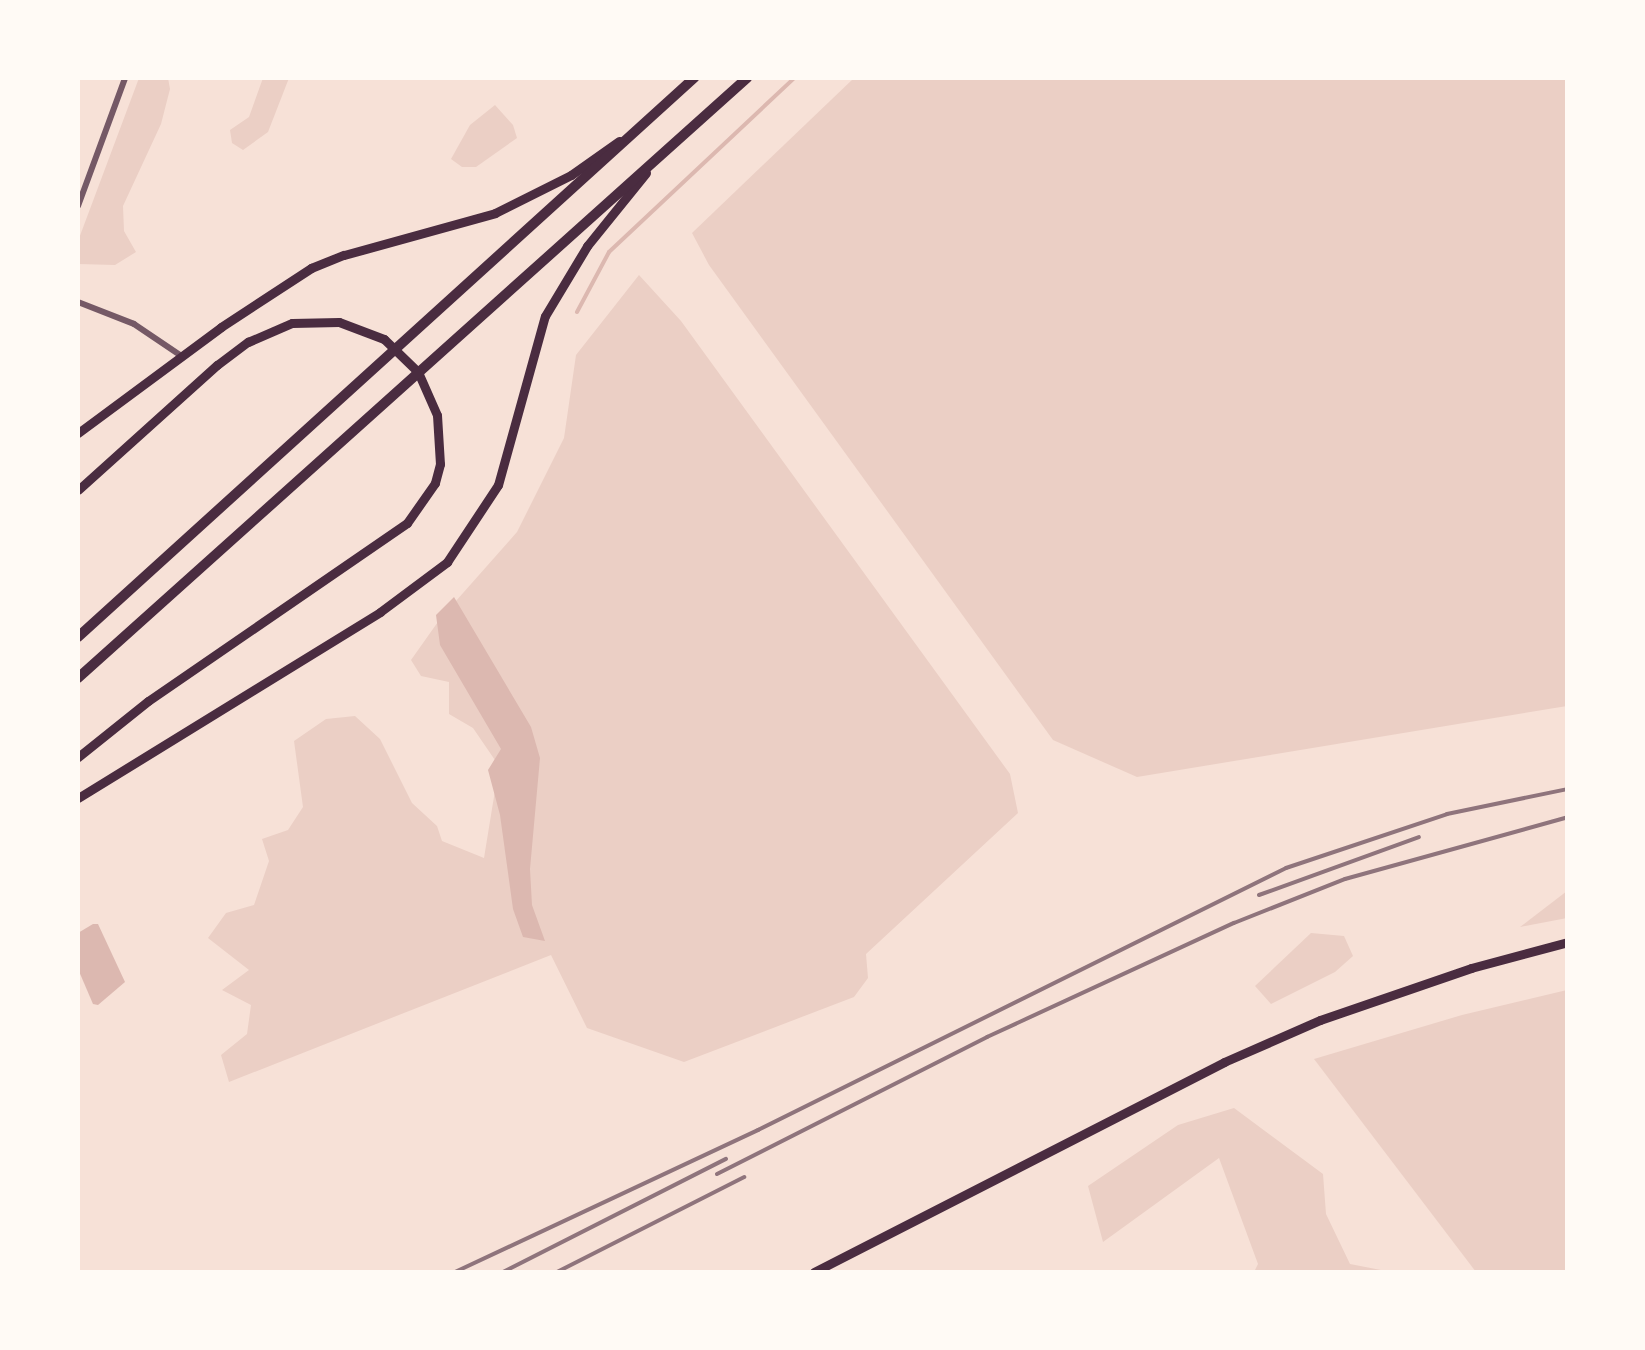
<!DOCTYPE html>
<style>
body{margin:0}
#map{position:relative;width:1645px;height:1350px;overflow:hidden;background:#f7e1d7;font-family:Commissioner,sans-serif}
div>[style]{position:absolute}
.green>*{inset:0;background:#ebcfc5}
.water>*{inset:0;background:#dcb8b0}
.stream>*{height:4px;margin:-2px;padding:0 2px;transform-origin:2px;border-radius:2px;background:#dcb8b0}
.minor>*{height:6px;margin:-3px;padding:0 3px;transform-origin:3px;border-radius:3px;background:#755966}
.secondary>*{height:9px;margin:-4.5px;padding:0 4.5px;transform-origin:4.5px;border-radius:4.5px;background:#4a2c40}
.trunk>*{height:10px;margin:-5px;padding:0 5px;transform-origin:5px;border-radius:5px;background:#4a2c40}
.rail>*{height:4px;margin:-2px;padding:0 2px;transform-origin:2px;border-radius:2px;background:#8f747c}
span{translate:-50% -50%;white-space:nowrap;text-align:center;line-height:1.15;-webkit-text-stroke:10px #fffaf5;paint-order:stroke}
.frame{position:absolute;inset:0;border:80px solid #fffaf5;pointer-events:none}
</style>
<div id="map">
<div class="green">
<div style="clip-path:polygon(139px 78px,168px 78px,170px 89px,161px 124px,123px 206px,124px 231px,136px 252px,115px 265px,78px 264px,78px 241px)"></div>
<div style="clip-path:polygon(263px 78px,289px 78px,268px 132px,243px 150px,232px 143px,230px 130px,249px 117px)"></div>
<div style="clip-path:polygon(854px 78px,1567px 78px,1567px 706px,1137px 777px,1053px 740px,709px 265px,692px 233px)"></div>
<div style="clip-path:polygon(495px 105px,513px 125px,517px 138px,476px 167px,462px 167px,451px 159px,470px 125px)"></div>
<div style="clip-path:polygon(639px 275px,681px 321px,1010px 774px,1018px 813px,866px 954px,868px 978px,854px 997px,684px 1062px,587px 1028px,551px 955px,229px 1082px,221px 1055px,247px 1034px,251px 1005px,222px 990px,249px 970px,208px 938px,226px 913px,254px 905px,269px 861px,262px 839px,288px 830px,303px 807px,294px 741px,326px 719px,355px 716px,380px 739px,412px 803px,437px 826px,442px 841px,484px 858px,499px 766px,473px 728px,449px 714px,449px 682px,421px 676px,411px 660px,440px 619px,517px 532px,564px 438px,576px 355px)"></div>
<div style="clip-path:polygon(1567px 891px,1567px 918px,1520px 927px)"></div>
<div style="clip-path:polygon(1311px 933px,1344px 936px,1353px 956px,1335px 972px,1271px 1004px,1255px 986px)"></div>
<div style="clip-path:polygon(1567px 990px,1567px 1272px,1476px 1272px,1314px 1059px,1462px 1015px)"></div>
<div style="clip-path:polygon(1234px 1108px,1323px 1174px,1326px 1214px,1350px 1264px,1391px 1272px,1254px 1272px,1258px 1264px,1219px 1158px,1103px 1242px,1088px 1186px,1178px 1125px)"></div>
</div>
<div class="water">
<div style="clip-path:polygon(454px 597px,531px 727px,540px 758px,530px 869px,532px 905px,545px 941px,523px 937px,513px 909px,500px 815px,488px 770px,501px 749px,440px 645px,436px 615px)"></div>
<div style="clip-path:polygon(93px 924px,98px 924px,125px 982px,98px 1005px,93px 1004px,78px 969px,78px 933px)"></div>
</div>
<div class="stream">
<div style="left:577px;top:312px;width:68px;rotate:-61.9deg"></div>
<div style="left:609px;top:252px;width:254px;rotate:-43.2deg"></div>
</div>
<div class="minor">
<div style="left:78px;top:206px;width:136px;rotate:-69.8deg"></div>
<div style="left:78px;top:302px;width:60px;rotate:21.4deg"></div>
<div style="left:134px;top:324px;width:55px;rotate:34deg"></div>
</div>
<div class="secondary">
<div style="left:78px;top:433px;width:178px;rotate:-36.5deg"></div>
<div style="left:221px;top:327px;width:108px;rotate:-33.2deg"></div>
<div style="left:311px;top:268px;width:35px;rotate:-22deg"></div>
<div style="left:344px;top:255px;width:157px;rotate:-15.5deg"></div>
<div style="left:495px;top:213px;width:85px;rotate:-26.6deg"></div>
<div style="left:571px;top:175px;width:59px;rotate:-35.3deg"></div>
<div style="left:78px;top:490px;width:187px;rotate:-42deg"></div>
<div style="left:217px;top:365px;width:39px;rotate:-37deg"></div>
<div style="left:248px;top:342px;width:48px;rotate:-23.4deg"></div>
<div style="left:292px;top:323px;width:47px;rotate:-1.2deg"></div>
<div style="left:339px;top:322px;width:48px;rotate:20.7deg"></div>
<div style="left:384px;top:339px;width:47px;rotate:44.1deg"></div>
<div style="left:418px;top:372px;width:47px;rotate:66.2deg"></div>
<div style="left:437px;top:415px;width:49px;rotate:86.5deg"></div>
<div style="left:440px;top:464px;width:20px;rotate:105deg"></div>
<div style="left:435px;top:483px;width:49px;rotate:125deg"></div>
<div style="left:407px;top:523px;width:314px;rotate:145.5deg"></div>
<div style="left:148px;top:701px;width:90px;rotate:141.3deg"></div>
<div style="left:78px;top:798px;width:355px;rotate:-31.6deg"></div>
<div style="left:380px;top:612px;width:84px;rotate:-36.7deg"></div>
<div style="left:447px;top:562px;width:92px;rotate:-56.5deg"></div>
<div style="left:498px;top:485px;width:175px;rotate:-74.5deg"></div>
<div style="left:545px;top:316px;width:82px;rotate:-59deg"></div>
<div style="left:587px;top:246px;width:94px;rotate:-51.1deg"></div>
<div style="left:814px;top:1272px;width:461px;rotate:-27.1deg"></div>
<div style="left:1224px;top:1062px;width:105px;rotate:-23.6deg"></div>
<div style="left:1320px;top:1020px;width:160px;rotate:-19deg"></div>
<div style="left:1471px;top:968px;width:100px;rotate:-15deg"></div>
</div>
<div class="trunk">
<div style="left:78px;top:637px;width:832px;rotate:-42.22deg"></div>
<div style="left:78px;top:678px;width:899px;rotate:-41.89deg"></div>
</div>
<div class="rail">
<div style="left:1259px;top:895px;width:170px;rotate:-19.9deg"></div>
<div style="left:717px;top:1174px;width:303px;rotate:-26.9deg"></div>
<div style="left:987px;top:1037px;width:272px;rotate:-24.8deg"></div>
<div style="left:1234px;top:923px;width:119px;rotate:-21.6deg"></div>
<div style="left:1345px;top:879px;width:231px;rotate:-15.5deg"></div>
<div style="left:455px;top:1272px;width:335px;rotate:-25.1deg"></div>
<div style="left:758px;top:1130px;width:589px;rotate:-26.39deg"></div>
<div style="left:1286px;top:868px;width:170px;rotate:-18.5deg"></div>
<div style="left:1447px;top:814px;width:124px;rotate:-11.7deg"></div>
<div style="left:503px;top:1272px;width:250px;rotate:-26.9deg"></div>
<div style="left:557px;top:1272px;width:210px;rotate:-26.9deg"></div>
</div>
<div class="frame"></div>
</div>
